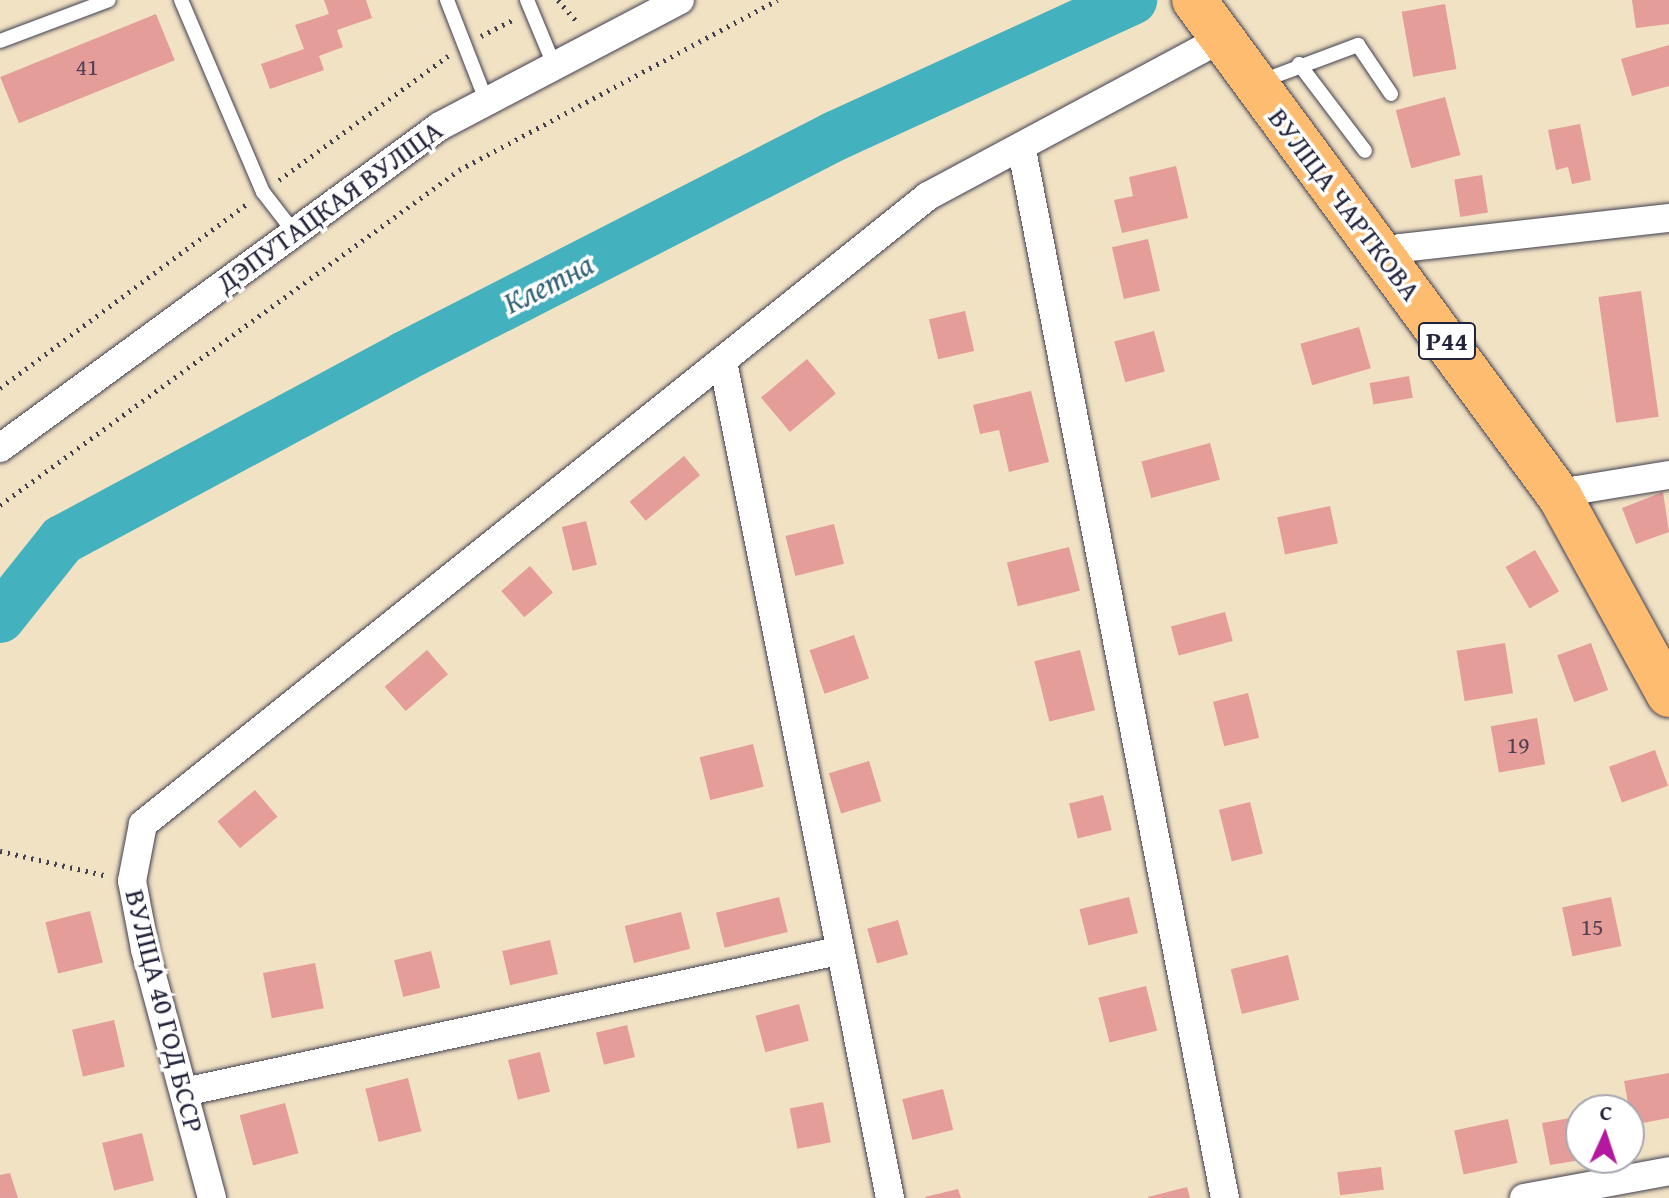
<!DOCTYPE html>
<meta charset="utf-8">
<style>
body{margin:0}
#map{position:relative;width:1669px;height:1198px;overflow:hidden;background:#f1e2c4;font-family:"Gentium Book Plus",serif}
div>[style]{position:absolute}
.river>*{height:50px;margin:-25px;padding:0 25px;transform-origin:25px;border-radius:25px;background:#43b1be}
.building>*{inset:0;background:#e59d9a;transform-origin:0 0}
.path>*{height:5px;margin-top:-2.5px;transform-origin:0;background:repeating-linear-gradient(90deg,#413f50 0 2px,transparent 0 8px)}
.roads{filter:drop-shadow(0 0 2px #413f50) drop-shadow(0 0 2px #413f50)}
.service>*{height:14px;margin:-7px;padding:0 7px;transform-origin:7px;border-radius:7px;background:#fff}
.minor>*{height:28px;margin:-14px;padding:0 14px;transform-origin:14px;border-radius:14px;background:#fff}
.primary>*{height:44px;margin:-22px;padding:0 22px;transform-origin:22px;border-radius:22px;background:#febc70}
span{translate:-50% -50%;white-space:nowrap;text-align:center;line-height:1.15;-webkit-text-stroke:7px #fff;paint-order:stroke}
.number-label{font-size:24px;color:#534153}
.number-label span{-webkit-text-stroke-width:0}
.shield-label span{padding:2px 6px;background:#fff;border:2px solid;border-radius:6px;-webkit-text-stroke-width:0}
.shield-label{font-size:26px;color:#22223b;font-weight:700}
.street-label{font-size:28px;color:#22223b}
.water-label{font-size:30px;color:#316276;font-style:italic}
.north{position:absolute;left:1565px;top:1094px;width:80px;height:80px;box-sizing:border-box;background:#fff;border:2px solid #a7a7b1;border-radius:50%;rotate:3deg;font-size:22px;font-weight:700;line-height:32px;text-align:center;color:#22223b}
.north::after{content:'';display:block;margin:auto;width:28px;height:36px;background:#b5179e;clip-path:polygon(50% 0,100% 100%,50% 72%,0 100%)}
</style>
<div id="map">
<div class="river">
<div style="left:0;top:618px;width:100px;rotate:-51.5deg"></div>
<div style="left:62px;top:540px;width:389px;rotate:-28.2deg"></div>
<div style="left:405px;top:356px;width:483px;rotate:-27.1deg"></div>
<div style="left:835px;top:136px;width:327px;rotate:-24.6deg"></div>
</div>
<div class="building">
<div style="clip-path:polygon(324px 0,366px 0,372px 18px,337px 30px,343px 47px,319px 56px,324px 70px,270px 89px,261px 64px,304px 49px,295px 25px,329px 14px)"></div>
<div style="clip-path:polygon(1632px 0,1669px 0,1669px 24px,1636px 28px)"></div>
<div style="left:1445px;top:4px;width:66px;height:44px;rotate:80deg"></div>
<div style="left:156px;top:14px;width:50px;height:168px;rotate:68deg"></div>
<div style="clip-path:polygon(1669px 45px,1669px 86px,1632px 96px,1621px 59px)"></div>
<div style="left:1445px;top:97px;width:60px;height:51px;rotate:75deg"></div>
<div style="clip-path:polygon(1580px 124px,1591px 180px,1572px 184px,1568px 167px,1556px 170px,1548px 130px)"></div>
<div style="clip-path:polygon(1176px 166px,1188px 218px,1122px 233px,1114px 200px,1133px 196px,1129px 177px)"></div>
<div style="left:1482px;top:175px;width:38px;height:28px;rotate:81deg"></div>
<div style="left:1148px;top:239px;width:53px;height:37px;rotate:77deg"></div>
<div style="left:1641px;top:291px;width:127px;height:43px;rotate:82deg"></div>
<div style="left:965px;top:311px;width:41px;height:37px;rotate:77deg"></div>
<div style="left:1359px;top:327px;width:43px;height:61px;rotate:74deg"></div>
<div style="left:1154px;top:331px;width:42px;height:41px;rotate:75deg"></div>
<div style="left:807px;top:359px;width:45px;height:60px;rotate:50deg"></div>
<div style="left:1409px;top:376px;width:22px;height:40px;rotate:80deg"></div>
<div style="clip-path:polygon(1031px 391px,1049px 462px,1009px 472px,999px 430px,980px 434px,973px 405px)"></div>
<div style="left:1210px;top:443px;width:38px;height:71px;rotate:75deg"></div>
<div style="left:684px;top:456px;width:25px;height:71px;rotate:50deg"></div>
<div style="clip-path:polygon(1663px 492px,1669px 532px,1636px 544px,1622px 508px)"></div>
<div style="left:1330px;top:506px;width:38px;height:54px;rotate:78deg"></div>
<div style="left:586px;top:521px;width:45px;height:25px;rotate:76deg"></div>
<div style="left:834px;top:524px;width:41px;height:50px;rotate:76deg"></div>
<div style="left:1069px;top:547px;width:45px;height:64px;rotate:76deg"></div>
<div style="left:1535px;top:550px;width:48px;height:34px;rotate:60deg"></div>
<div style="left:530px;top:566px;width:35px;height:38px;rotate:49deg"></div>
<div style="left:1225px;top:612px;width:30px;height:56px;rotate:75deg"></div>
<div style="left:854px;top:635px;width:46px;height:47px;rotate:71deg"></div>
<div style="left:1505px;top:643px;width:51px;height:49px;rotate:81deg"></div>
<div style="left:1591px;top:643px;width:50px;height:36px;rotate:70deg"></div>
<div style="left:427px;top:650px;width:32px;height:56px;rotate:49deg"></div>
<div style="left:1080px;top:650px;width:62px;height:47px;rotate:76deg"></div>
<div style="left:1248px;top:693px;width:46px;height:36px;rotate:76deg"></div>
<div style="left:1537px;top:718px;width:47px;height:47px;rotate:80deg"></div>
<div style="left:753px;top:744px;width:44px;height:55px;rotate:76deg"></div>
<div style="left:1655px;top:750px;width:38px;height:49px;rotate:70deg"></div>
<div style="left:869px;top:761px;width:42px;height:42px;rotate:73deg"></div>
<div style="left:255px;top:790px;width:35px;height:49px;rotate:50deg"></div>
<div style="left:1103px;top:795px;width:36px;height:35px;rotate:76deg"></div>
<div style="left:1250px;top:802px;width:53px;height:32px;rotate:76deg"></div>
<div style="left:779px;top:897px;width:36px;height:65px;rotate:76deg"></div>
<div style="left:1129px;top:897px;width:37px;height:51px;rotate:76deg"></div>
<div style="left:1611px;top:897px;width:50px;height:50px;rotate:78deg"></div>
<div style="left:90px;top:911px;width:53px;height:46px;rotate:76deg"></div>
<div style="left:681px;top:912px;width:38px;height:58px;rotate:76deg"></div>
<div style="left:898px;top:920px;width:36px;height:32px;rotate:74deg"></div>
<div style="left:550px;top:940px;width:35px;height:49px;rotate:77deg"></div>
<div style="left:431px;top:951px;width:38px;height:38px;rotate:76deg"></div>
<div style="left:1288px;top:955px;width:46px;height:59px;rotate:76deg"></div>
<div style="left:315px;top:963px;width:46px;height:53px;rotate:79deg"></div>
<div style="left:1146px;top:986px;width:46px;height:49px;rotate:76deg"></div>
<div style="left:799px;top:1004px;width:38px;height:45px;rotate:75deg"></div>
<div style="left:114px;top:1020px;width:48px;height:43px;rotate:77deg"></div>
<div style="left:627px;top:1025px;width:33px;height:32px;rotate:76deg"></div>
<div style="left:540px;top:1052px;width:41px;height:33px;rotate:76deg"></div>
<div style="clip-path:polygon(1669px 1073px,1669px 1118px,1632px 1125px,1624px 1081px)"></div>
<div style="left:408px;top:1078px;width:55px;height:44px;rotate:76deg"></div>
<div style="left:943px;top:1089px;width:42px;height:42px;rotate:76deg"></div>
<div style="left:823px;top:1102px;width:41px;height:34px;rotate:79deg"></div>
<div style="left:285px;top:1103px;width:52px;height:47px;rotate:75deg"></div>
<div style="clip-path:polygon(1581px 1116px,1581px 1160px,1550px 1165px,1542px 1123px)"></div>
<div style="left:1508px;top:1119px;width:45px;height:55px;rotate:78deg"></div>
<div style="left:142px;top:1133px;width:49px;height:41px;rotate:76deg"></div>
<div style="left:1381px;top:1167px;width:23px;height:44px;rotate:83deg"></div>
<div style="clip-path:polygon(10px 1173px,18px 1198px,0 1198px,0 1175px)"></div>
<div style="clip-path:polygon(1187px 1187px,1190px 1198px,1148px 1198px,1148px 1197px)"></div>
<div style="clip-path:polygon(958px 1189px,961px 1198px,925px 1198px,925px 1197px)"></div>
</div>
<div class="path">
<div style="left:558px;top:0;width:30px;rotate:49deg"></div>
<div style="left:481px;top:36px;width:37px;rotate:-27deg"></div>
<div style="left:279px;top:180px;width:210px;rotate:-36.3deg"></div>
<div style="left:0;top:388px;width:309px;rotate:-36.7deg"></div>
<div style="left:0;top:505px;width:568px;rotate:-36.12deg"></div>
<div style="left:459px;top:170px;width:361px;rotate:-28.1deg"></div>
<div style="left:0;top:851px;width:111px;rotate:13deg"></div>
</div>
<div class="roads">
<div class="service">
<div style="left:181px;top:0;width:209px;rotate:66.9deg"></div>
<div style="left:263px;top:192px;width:49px;rotate:52.4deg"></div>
<div style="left:447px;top:0;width:107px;rotate:68.7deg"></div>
<div style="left:527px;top:0;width:70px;rotate:67.4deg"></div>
<div style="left:0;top:41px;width:116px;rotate:-20.6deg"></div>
<div style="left:1299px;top:64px;width:109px;rotate:52.8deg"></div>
<div style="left:1259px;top:82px;width:106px;rotate:-20.5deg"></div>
<div style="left:1358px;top:45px;width:59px;rotate:56deg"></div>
</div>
<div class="minor">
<div style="left:1022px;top:150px;width:1067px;rotate:79.04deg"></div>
<div style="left:1385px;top:255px;width:17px;rotate:-24deg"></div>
<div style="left:1401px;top:248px;width:270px;rotate:-6.4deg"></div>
<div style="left:723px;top:362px;width:853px;rotate:78.7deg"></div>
<div style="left:0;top:448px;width:545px;rotate:-36.2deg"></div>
<div style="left:440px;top:126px;width:271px;rotate:-27.7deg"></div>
<div style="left:1560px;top:497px;width:18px;rotate:-22deg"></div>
<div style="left:1577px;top:490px;width:93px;rotate:-9.3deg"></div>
<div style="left:184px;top:1092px;width:669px;rotate:-12.17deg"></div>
<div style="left:212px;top:1198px;width:258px;rotate:-105.1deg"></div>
<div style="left:145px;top:949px;width:69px;rotate:-100.8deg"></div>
<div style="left:132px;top:881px;width:58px;rotate:-79.1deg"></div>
<div style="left:143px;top:824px;width:1005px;rotate:-38.66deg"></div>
<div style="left:928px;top:196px;width:332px;rotate:-28.2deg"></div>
<div style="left:1524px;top:1198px;width:147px;rotate:-10.5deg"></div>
</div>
<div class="primary">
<div style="left:1194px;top:0;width:617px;rotate:53.63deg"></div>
<div style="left:1560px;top:497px;width:226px;rotate:61.2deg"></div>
</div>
</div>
<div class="number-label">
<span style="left:87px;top:67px">41</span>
<span style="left:1518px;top:745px">19</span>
<span style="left:1592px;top:927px">15</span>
</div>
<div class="shield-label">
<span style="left:1447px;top:341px">Р44</span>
</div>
<div class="street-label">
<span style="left:1345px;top:204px;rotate:53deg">ВУЛІЦА ЧАРТКОВА</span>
<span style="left:329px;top:206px;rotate:-36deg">ДЭПУТАЦКАЯ ВУЛІЦА</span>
<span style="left:165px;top:1011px;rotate:76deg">ВУЛІЦА 40 ГОД БССР</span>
</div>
<div class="water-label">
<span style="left:548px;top:283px;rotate:-27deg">Клетна</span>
</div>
<div class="north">С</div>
</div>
